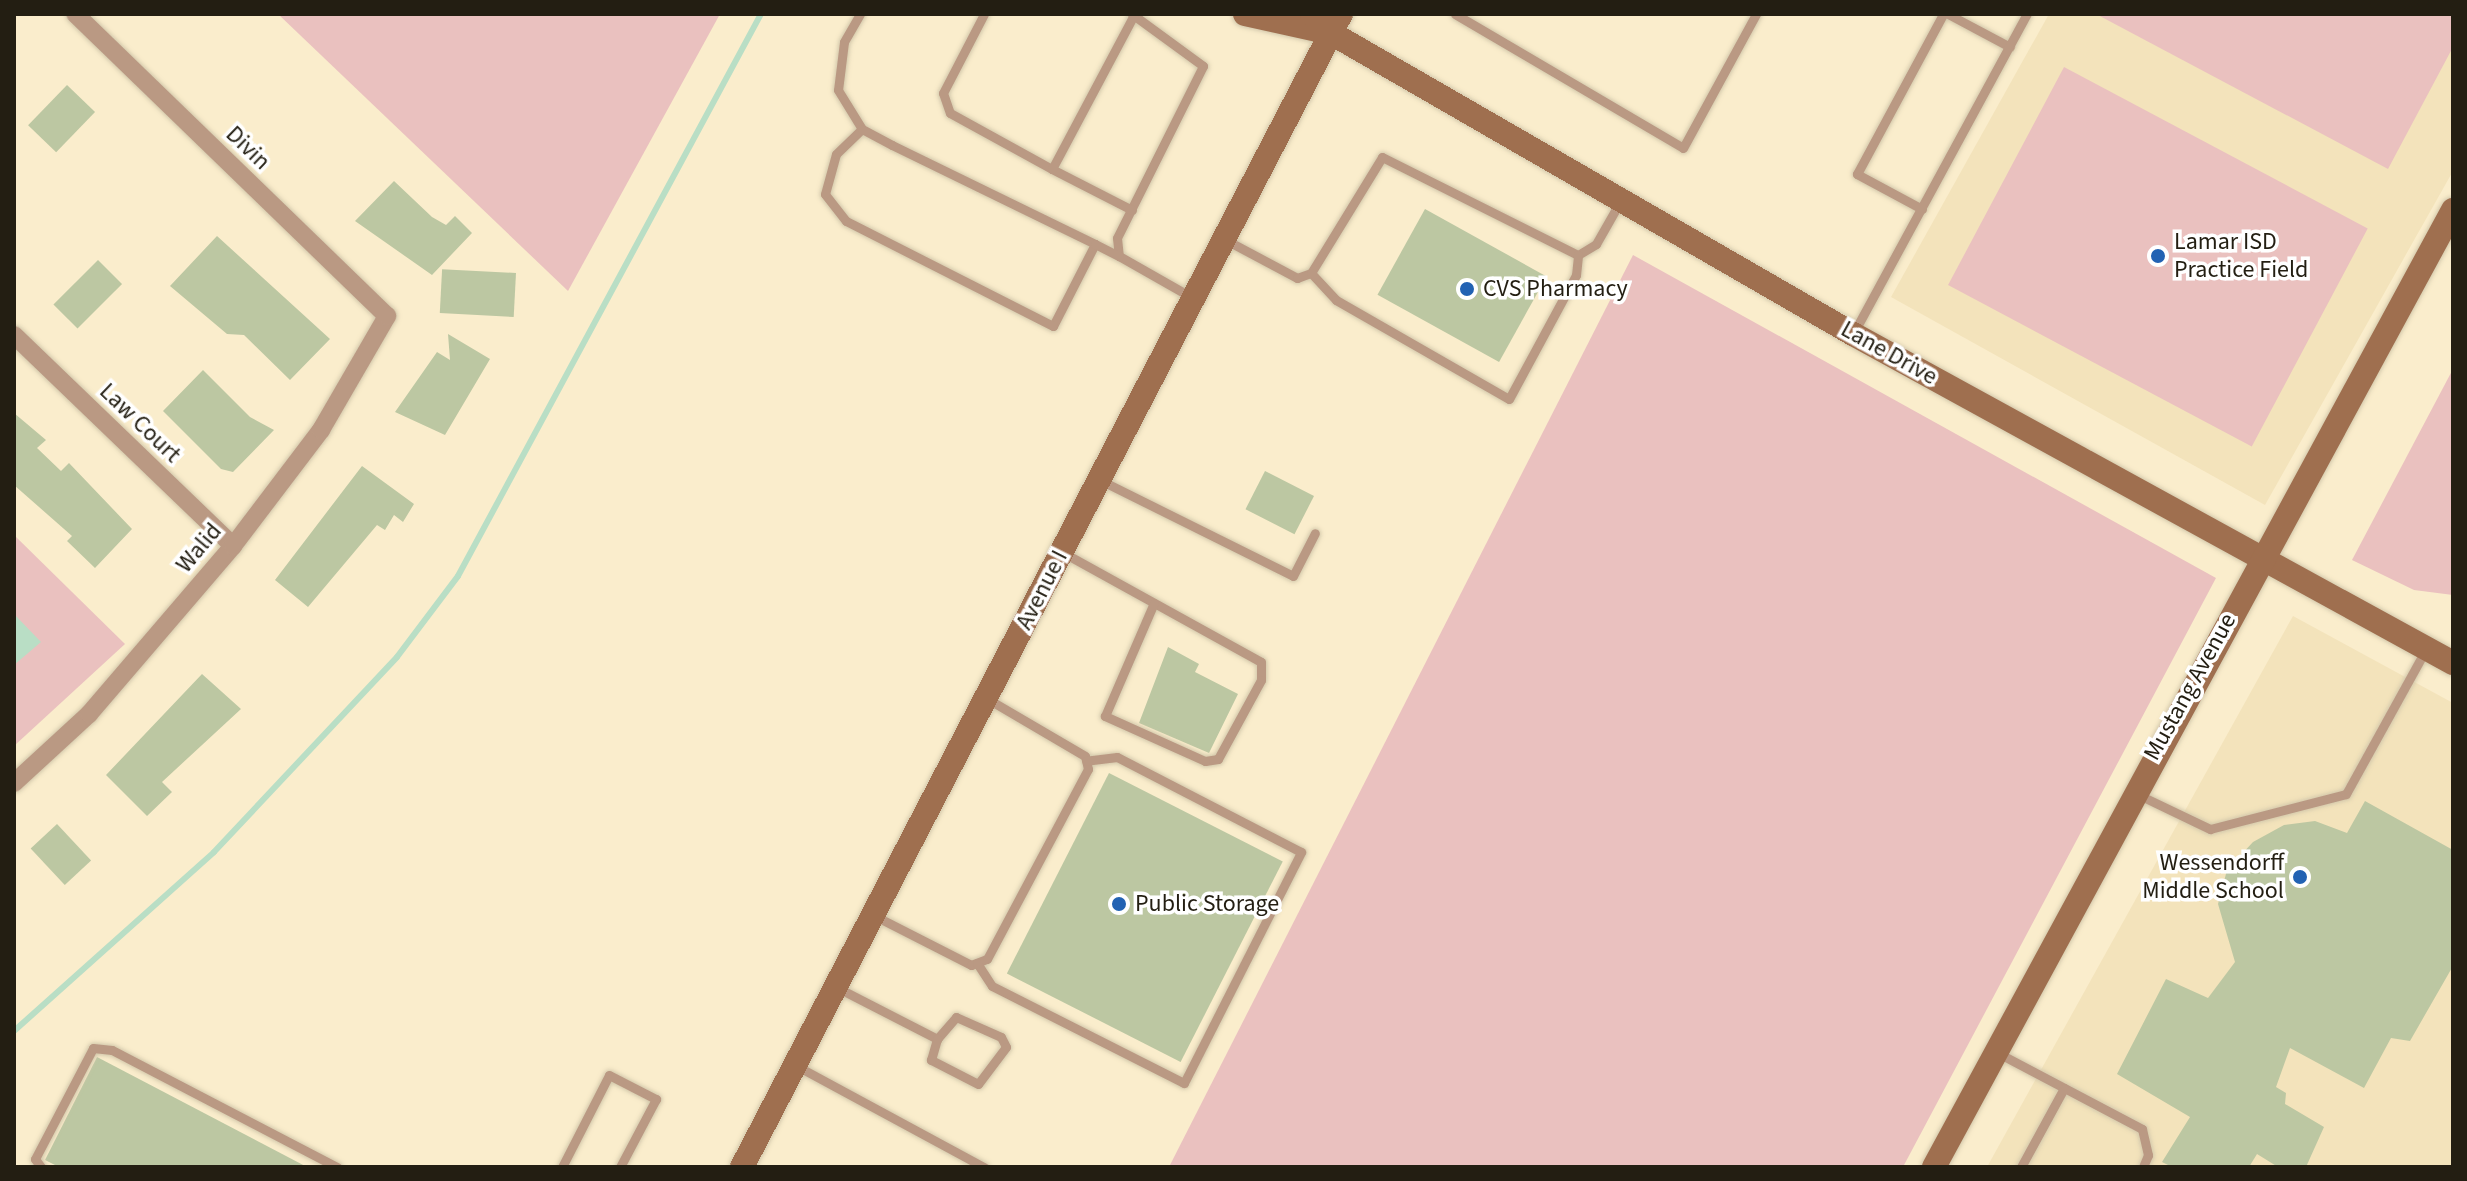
<!DOCTYPE html>
<style>
body{margin:0}
#map{position:relative;width:2467px;height:1181px;overflow:hidden;background:#faedcc;font-family:"Source Sans 3",sans-serif}
div>[style]{position:absolute}
.built>*{inset:0;background:#f3e3bb}
.green>*{inset:0;background:#eac1bf;transform-origin:0 0}
.water>*{inset:0;background:#b9dec5}
.stream>*{height:6px;margin:-3px;padding:0 3px;transform-origin:3px;border-radius:3px;background:#b9dec5}
.building>*{inset:0;background:#bcc7a2;transform-origin:0 0}
.roads{filter:drop-shadow(0 0 2px #d3c8ab) drop-shadow(0 0 2px #d3c8ab)}
.lane>*{height:9px;margin:-4.5px;padding:0 4.5px;transform-origin:4.5px;border-radius:4.5px;background:#ba9983}
.street>*{height:18px;margin:-9px;padding:0 9px;transform-origin:9px;border-radius:9px;background:#ba9983}
.secondary>*{height:24px;margin:-12px;padding:0 12px;transform-origin:12px;border-radius:12px;background:#9f6f4f}
.dots>*{width:22px;height:22px;translate:-50% -50%;box-sizing:border-box;border:4px solid #fff;border-radius:50%}
span{translate:-50% -50%;white-space:nowrap;text-align:center;line-height:1.15;-webkit-text-stroke:7px #fff;paint-order:stroke}
.street-label{font-size:24px;color:#231e12}
.poi-label{font-size:24px;color:#231e12}
.left{translate:0 -50%;text-align:left}
.right{translate:-100% -50%;text-align:right}
.frame{position:absolute;inset:0;border:16px solid #231e12;pointer-events:none}
</style>
<div id="map">
<div class="built">
<div style="clip-path:polygon(2049px 14px,2453px 14px,2453px 171px,2265px 505px,1891px 297px)"></div>
<div style="clip-path:polygon(2293px 616px,2453px 703px,2453px 1167px,1987px 1167px)"></div>
</div>
<div class="green">
<div style="clip-path:polygon(278px 14px,720px 14px,568px 291px)"></div>
<div style="clip-path:polygon(2096px 14px,2453px 14px,2453px 47px,2388px 169px)"></div>
<div style="left:2064px;top:67px;width:344px;height:247px;rotate:28deg"></div>
<div style="clip-path:polygon(1633px 255px,2216px 578px,1903px 1167px,1169px 1167px)"></div>
<div style="clip-path:polygon(2453px 369px,2453px 595px,2414px 590px,2352px 560px)"></div>
<div style="clip-path:polygon(14px 535px,125px 644px,14px 746px)"></div>
</div>
<div class="water">
<div style="clip-path:polygon(14px 614px,41px 642px,14px 665px)"></div>
</div>
<div class="stream">
<div style="left:14px;top:1031px;width:268px;rotate:-41.8deg"></div>
<div style="left:214px;top:852px;width:267px;rotate:-46.8deg"></div>
<div style="left:397px;top:657px;width:101px;rotate:-53deg"></div>
<div style="left:458px;top:576px;width:638px;rotate:-61.67deg"></div>
</div>
<div class="building">
<div style="left:67px;top:85px;width:39px;height:56px;rotate:44deg"></div>
<div style="clip-path:polygon(394px 181px,432px 217px,446px 225px,455px 216px,472px 233px,432px 275px,355px 221px)"></div>
<div style="left:1425px;top:209px;width:139px;height:98px;rotate:29deg"></div>
<div style="clip-path:polygon(217px 236px,330px 339px,290px 380px,244px 335px,227px 334px,170px 286px)"></div>
<div style="left:98px;top:260px;width:34px;height:63px;rotate:45deg"></div>
<div style="left:516px;top:273px;width:44px;height:74px;rotate:93deg"></div>
<div style="clip-path:polygon(448px 334px,490px 359px,445px 435px,395px 412px,437px 352px,450px 360px)"></div>
<div style="clip-path:polygon(203px 370px,250px 417px,274px 430px,233px 472px,221px 469px,163px 411px)"></div>
<div style="clip-path:polygon(14px 413px,46px 440px,37px 448px,61px 471px,69px 463px,132px 529px,95px 568px,67px 541px,72px 536px,14px 485px)"></div>
<div style="clip-path:polygon(362px 466px,414px 504px,403px 522px,394px 515px,385px 530px,377px 525px,308px 607px,275px 580px)"></div>
<div style="left:1265px;top:471px;width:55px;height:43px;rotate:27deg"></div>
<div style="clip-path:polygon(1168px 647px,1199px 664px,1195px 672px,1238px 694px,1209px 753px,1139px 723px)"></div>
<div style="clip-path:polygon(202px 674px,241px 709px,162px 782px,172px 792px,147px 816px,106px 775px)"></div>
<div style="left:1109px;top:773px;width:195px;height:225px;rotate:27deg"></div>
<div style="clip-path:polygon(2365px 801px,2453px 850px,2453px 966px,2410px 1041px,2391px 1038px,2364px 1088px,2290px 1048px,2276px 1087px,2286px 1093px,2285px 1104px,2324px 1127px,2306px 1167px,2278px 1167px,2257px 1154px,2249px 1167px,2172px 1167px,2162px 1162px,2190px 1117px,2117px 1074px,2166px 979px,2208px 998px,2235px 962px,2218px 904px,2227px 870px,2253px 842px,2284px 825px,2315px 821px,2347px 833px)"></div>
<div style="left:57px;top:824px;width:50px;height:36px;rotate:47deg"></div>
<div style="clip-path:polygon(97px 1057px,307px 1167px,59px 1167px,45px 1160px)"></div>
</div>
<div class="roads">
<div class="lane">
<div style="left:860px;top:14px;width:32px;rotate:120deg"></div>
<div style="left:844px;top:42px;width:48px;rotate:97.1deg"></div>
<div style="left:838px;top:90px;width:46px;rotate:58.4deg"></div>
<div style="left:984px;top:14px;width:89px;rotate:117.4deg"></div>
<div style="left:943px;top:93px;width:21px;rotate:71deg"></div>
<div style="left:950px;top:113px;width:116px;rotate:28.8deg"></div>
<div style="left:1132px;top:14px;width:88px;rotate:36.2deg"></div>
<div style="left:1203px;top:66px;width:192px;rotate:116.6deg"></div>
<div style="left:1117px;top:238px;width:18px;rotate:84deg"></div>
<div style="left:1119px;top:256px;width:85px;rotate:29.6deg"></div>
<div style="left:1455px;top:14px;width:264px;rotate:30.4deg"></div>
<div style="left:1683px;top:148px;width:153px;rotate:-61.4deg"></div>
<div style="left:1948px;top:14px;width:70px;rotate:28deg"></div>
<div style="left:1922px;top:209px;width:74px;rotate:-151.7deg"></div>
<div style="left:1857px;top:174px;width:182px;rotate:-61.7deg"></div>
<div style="left:1132px;top:210px;width:90px;rotate:-152.9deg"></div>
<div style="left:1052px;top:169px;width:174px;rotate:-62deg"></div>
<div style="left:1224px;top:239px;width:83px;rotate:28.1deg"></div>
<div style="left:1297px;top:278px;width:15px;rotate:-20deg"></div>
<div style="left:1311px;top:273px;width:136px;rotate:-58.5deg"></div>
<div style="left:1382px;top:157px;width:219px;rotate:26.6deg"></div>
<div style="left:1578px;top:255px;width:21px;rotate:-31deg"></div>
<div style="left:1596px;top:244px;width:51px;rotate:-60.4deg"></div>
<div style="left:1095px;top:244px;width:92px;rotate:117.1deg"></div>
<div style="left:1053px;top:326px;width:232px;rotate:-153.1deg"></div>
<div style="left:846px;top:221px;width:34px;rotate:-128deg"></div>
<div style="left:825px;top:194px;width:41px;rotate:-74.6deg"></div>
<div style="left:836px;top:154px;width:36px;rotate:-44deg"></div>
<div style="left:862px;top:129px;width:34px;rotate:28deg"></div>
<div style="left:892px;top:145px;width:226px;rotate:26deg"></div>
<div style="left:1095px;top:244px;width:27px;rotate:27deg"></div>
<div style="left:1311px;top:273px;width:37px;rotate:47deg"></div>
<div style="left:1336px;top:300px;width:199px;rotate:29.8deg"></div>
<div style="left:1509px;top:399px;width:141px;rotate:-61.6deg"></div>
<div style="left:1576px;top:275px;width:20px;rotate:-84deg"></div>
<div style="left:1853px;top:334px;width:364px;rotate:-61.5deg"></div>
<div style="left:1102px;top:481px;width:213px;rotate:26.4deg"></div>
<div style="left:1293px;top:576px;width:48px;rotate:-62.9deg"></div>
<div style="left:1062px;top:552px;width:227px;rotate:28.9deg"></div>
<div style="left:1261px;top:662px;width:18px;rotate:90deg"></div>
<div style="left:1261px;top:680px;width:90px;rotate:118.6deg"></div>
<div style="left:1218px;top:759px;width:13px;rotate:171deg"></div>
<div style="left:1205px;top:761px;width:110px;rotate:-155.8deg"></div>
<div style="left:1105px;top:716px;width:123px;rotate:-66.6deg"></div>
<div style="left:2139px;top:795px;width:79px;rotate:25.6deg"></div>
<div style="left:2210px;top:829px;width:140px;rotate:-14.4deg"></div>
<div style="left:2346px;top:794px;width:166px;rotate:-61.1deg"></div>
<div style="left:875px;top:916px;width:108px;rotate:27deg"></div>
<div style="left:971px;top:965px;width:17px;rotate:-21deg"></div>
<div style="left:987px;top:959px;width:215px;rotate:-62deg"></div>
<div style="left:1088px;top:769px;width:13px;rotate:-103deg"></div>
<div style="left:1085px;top:756px;width:115px;rotate:-149.6deg"></div>
<div style="left:977px;top:963px;width:27px;rotate:57deg"></div>
<div style="left:992px;top:986px;width:215px;rotate:26.8deg"></div>
<div style="left:1184px;top:1083px;width:259px;rotate:-63.1deg"></div>
<div style="left:1301px;top:852px;width:207px;rotate:-152.7deg"></div>
<div style="left:1117px;top:757px;width:31px;rotate:173deg"></div>
<div style="left:836px;top:987px;width:114px;rotate:27.2deg"></div>
<div style="left:937px;top:1039px;width:29px;rotate:-49deg"></div>
<div style="left:956px;top:1017px;width:49px;rotate:24deg"></div>
<div style="left:1001px;top:1037px;width:11px;rotate:63deg"></div>
<div style="left:1006px;top:1047px;width:46px;rotate:127.1deg"></div>
<div style="left:978px;top:1084px;width:53px;rotate:-152.9deg"></div>
<div style="left:931px;top:1060px;width:22px;rotate:-74deg"></div>
<div style="left:1998px;top:1053px;width:163px;rotate:27.8deg"></div>
<div style="left:2142px;top:1129px;width:27px;rotate:77deg"></div>
<div style="left:2148px;top:1155px;width:13px;rotate:113deg"></div>
<div style="left:795px;top:1065px;width:215px;rotate:28.4deg"></div>
<div style="left:41px;top:1167px;width:10px;rotate:-127deg"></div>
<div style="left:35px;top:1159px;width:125px;rotate:-62.4deg"></div>
<div style="left:93px;top:1048px;width:19px;rotate:6deg"></div>
<div style="left:112px;top:1050px;width:254px;rotate:27.5deg"></div>
<div style="left:562px;top:1167px;width:103px;rotate:-62.9deg"></div>
<div style="left:609px;top:1075px;width:53px;rotate:27.1deg"></div>
<div style="left:656px;top:1099px;width:77px;rotate:117.9deg"></div>
<div style="left:2021px;top:1167px;width:90px;rotate:-61.4deg"></div>
</div>
<div class="street">
<div style="left:14px;top:335px;width:304px;rotate:43.9deg"></div>
<div style="left:14px;top:783px;width:102px;rotate:-42.6deg"></div>
<div style="left:89px;top:714px;width:221px;rotate:-49.4deg"></div>
<div style="left:233px;top:546px;width:146px;rotate:-52.8deg"></div>
<div style="left:321px;top:430px;width:132px;rotate:-59.9deg"></div>
<div style="left:387px;top:316px;width:434px;rotate:-135.9deg"></div>
</div>
<div class="secondary">
<div style="left:1245px;top:14px;width:88px;rotate:12.5deg"></div>
<div style="left:1312px;top:14px;width:27px;rotate:45deg"></div>
<div style="left:1331px;top:33px;width:603px;rotate:29.97deg"></div>
<div style="left:1853px;top:334px;width:684px;rotate:28.74deg"></div>
<div style="left:742px;top:1167px;width:1299px;rotate:-62.55deg"></div>
<div style="left:1934px;top:1167px;width:1089px;rotate:-61.53deg"></div>
</div>
</div>
<div class="dots">
<div style="left:2158px;top:256px;background:#2262b3"></div>
<div style="left:1467px;top:289px;background:#2262b3"></div>
<div style="left:2300px;top:877px;background:#2262b3"></div>
<div style="left:1119px;top:904px;background:#2262b3"></div>
</div>
<div class="street-label">
<span style="left:248px;top:148px;rotate:44deg">Divin</span>
<span style="left:1889px;top:353px;rotate:29deg">Lane Drive</span>
<span style="left:140px;top:423px;rotate:44deg">Law Court</span>
<span style="left:199px;top:548px;rotate:-50deg">Walid</span>
<span style="left:1042px;top:590px;rotate:-63deg">Avenue I</span>
<span style="left:2190px;top:687px;rotate:-61deg">Mustang Avenue</span>
</div>
<div class="poi-label">
<span class="left" style="left:2174px;top:256px">Lamar ISD<br>Practice Field</span>
<span class="left" style="left:1483px;top:289px">CVS Pharmacy</span>
<span class="right" style="left:2284px;top:877px">Wessendorff<br>Middle School</span>
<span class="left" style="left:1135px;top:904px">Public Storage</span>
</div>
<div class="frame"></div>
</div>
